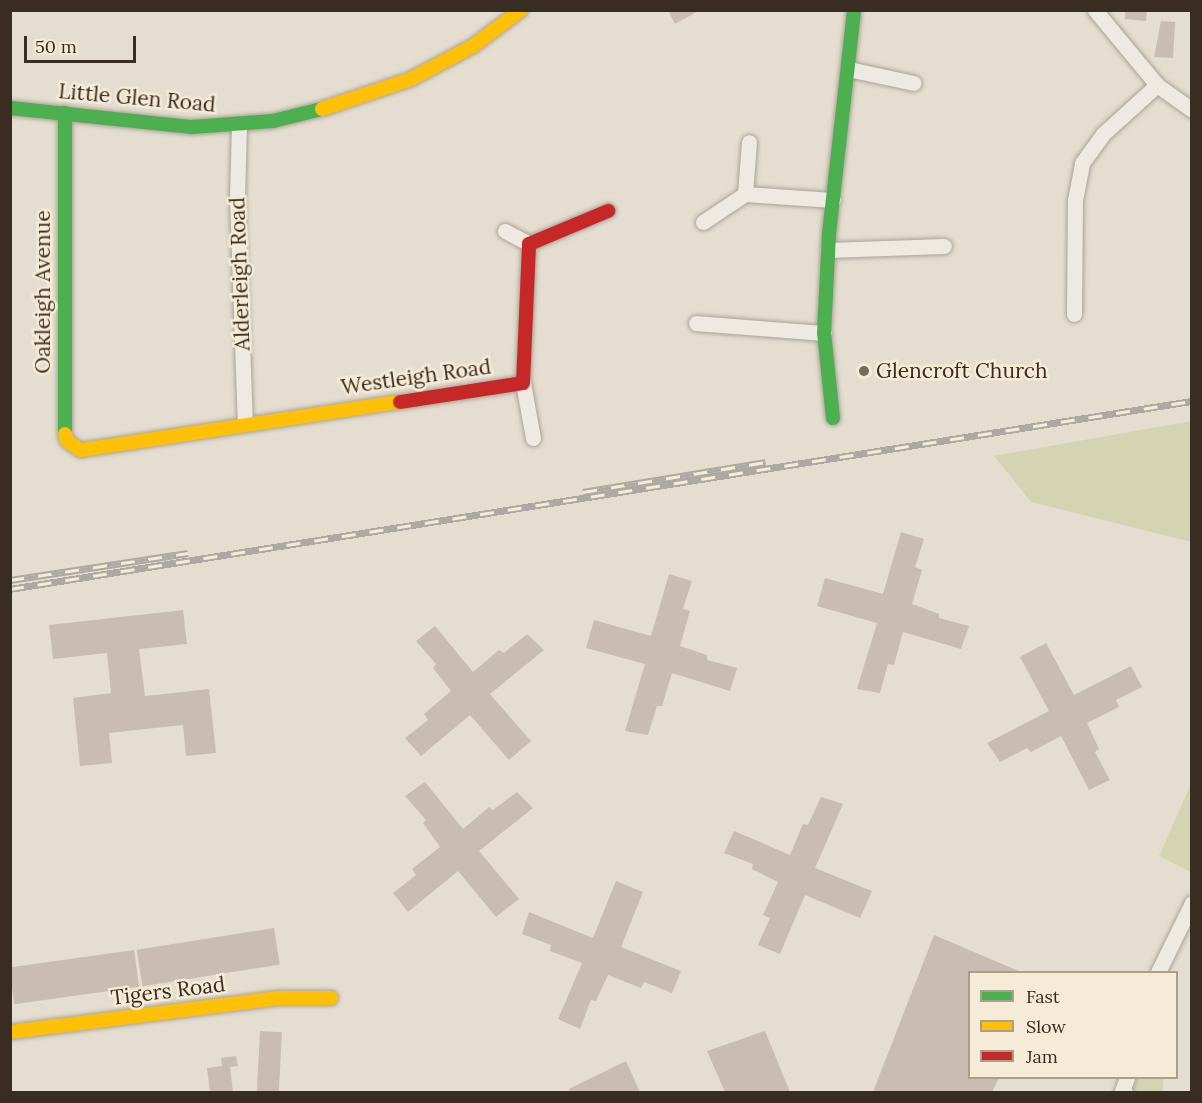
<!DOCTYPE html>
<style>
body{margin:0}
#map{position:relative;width:1202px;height:1103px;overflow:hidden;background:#e5ded0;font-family:Lora,serif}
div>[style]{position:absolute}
.green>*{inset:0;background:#d4d4b3;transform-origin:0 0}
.building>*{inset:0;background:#c9bcb1;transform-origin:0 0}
.roads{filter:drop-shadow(0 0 2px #aaa398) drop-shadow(0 0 2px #aaa398)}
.street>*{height:15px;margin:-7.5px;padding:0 7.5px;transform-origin:7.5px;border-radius:7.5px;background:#eee9e1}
.fast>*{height:14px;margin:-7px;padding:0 7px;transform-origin:7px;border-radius:7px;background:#4caf50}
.slow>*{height:14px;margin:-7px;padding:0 7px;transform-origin:7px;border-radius:7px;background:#ffc107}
.jam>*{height:14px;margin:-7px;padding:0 7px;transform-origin:7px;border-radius:7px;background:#c62828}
.rail>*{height:7px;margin-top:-3.5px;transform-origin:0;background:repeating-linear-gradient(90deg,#f5ebd7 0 14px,#ada8a1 0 28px);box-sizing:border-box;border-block:2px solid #ada8a1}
.dots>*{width:16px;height:16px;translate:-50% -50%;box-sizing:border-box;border:3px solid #f5ebd7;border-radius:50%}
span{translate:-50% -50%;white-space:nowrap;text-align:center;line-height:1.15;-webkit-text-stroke:5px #f5ebd7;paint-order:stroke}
.street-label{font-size:21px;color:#392c20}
.poi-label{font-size:21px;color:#392c20}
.left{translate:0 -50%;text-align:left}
.frame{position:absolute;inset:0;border:12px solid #392c20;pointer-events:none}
.legend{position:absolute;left:968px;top:971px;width:210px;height:108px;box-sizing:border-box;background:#f5ebd7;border:2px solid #aa9f8e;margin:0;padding:8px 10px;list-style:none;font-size:18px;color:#392c20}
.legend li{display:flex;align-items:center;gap:12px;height:30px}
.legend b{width:30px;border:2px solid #aa9f8e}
.scale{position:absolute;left:24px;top:36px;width:112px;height:27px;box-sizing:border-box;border:3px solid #392c20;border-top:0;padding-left:8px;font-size:18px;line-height:21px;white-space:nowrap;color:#392c20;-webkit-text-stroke:4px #f5ebd7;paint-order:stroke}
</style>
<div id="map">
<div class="green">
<div style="clip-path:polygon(1191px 421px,1191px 542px,1031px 502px,994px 456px)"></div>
<div style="clip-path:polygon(1191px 784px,1192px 872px,1191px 872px,1159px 856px)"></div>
<div style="left:1127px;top:1078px;width:36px;height:14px"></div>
</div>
<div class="building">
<div style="clip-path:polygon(668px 10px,700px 10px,675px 24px)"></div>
<div style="clip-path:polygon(1125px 10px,1147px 10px,1146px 21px,1125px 19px)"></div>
<div style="clip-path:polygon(1161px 21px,1175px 22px,1173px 58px,1154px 57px)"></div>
<div style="clip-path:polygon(901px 532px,924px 539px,915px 567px,922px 570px,912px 604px,939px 614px,939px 618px,969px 626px,961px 649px,903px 632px,894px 665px,888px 664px,880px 693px,857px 689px,877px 623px,817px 606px,825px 578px,883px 594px)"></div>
<div style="clip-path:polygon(669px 574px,692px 581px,683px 609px,690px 611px,680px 646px,707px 655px,707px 660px,737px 668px,730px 691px,672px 673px,662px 706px,657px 706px,648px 735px,625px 731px,645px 664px,586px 648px,594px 620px,651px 636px)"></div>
<div style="clip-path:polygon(183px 610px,187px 644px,139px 649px,145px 696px,209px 689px,216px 753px,186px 756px,183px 725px,109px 733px,112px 763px,80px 766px,73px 698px,111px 693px,107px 653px,53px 659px,49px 625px)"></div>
<div style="clip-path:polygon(435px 626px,473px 672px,499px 650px,504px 653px,527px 634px,544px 650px,490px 694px,531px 741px,509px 760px,470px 715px,421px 756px,405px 738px,428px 720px,424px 714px,451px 691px,433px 668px,436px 664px,416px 641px)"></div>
<div style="clip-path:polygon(1046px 643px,1074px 695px,1131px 666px,1142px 687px,1116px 700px,1119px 707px,1087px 723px,1099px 749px,1095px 752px,1110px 780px,1089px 790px,1061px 736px,1031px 752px,1027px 748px,1000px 762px,987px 743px,1049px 711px,1020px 657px)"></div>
<div style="clip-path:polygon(425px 782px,463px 829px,489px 807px,493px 810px,517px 792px,533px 808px,479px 851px,519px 899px,496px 917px,458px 871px,408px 912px,393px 893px,416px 875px,412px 869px,440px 847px,423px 823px,426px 820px,405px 796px)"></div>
<div style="clip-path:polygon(821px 797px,843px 804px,815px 868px,872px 891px,860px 918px,805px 895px,780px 954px,758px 945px,770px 918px,763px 915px,778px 882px,752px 869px,753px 864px,724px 853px,734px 831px,790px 855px,803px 824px,808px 825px)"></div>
<div style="clip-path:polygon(616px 881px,643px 892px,621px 947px,681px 971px,672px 993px,644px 982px,641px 988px,608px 975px,596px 1001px,591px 1000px,580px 1029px,558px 1019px,582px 963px,550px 951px,551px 945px,522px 934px,529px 912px,593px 938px)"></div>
<div style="left:274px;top:928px;width:37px;height:139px;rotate:81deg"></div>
<div style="clip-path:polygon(934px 935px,1021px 972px,970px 972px,970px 1078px,999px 1078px,992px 1092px,873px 1092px)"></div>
<div style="left:134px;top:950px;width:37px;height:126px;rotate:82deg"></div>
<div style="left:260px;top:1031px;width:22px;height:61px;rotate:3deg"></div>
<div style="clip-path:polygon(765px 1031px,790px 1092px,725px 1092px,707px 1051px)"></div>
<div style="clip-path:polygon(236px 1056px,238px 1066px,230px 1067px,233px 1092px,210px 1092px,207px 1068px,222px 1066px,221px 1058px)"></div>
<div style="clip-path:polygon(626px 1061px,640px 1092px,570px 1092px,569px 1089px)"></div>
</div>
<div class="roads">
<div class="street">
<div style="left:1095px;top:10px;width:97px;rotate:50.4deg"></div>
<div style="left:1157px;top:85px;width:43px;rotate:35.5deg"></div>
<div style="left:848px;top:69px;width:67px;rotate:12deg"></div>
<div style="left:239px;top:125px;width:73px;rotate:91.6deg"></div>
<div style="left:237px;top:198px;width:225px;rotate:88deg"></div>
<div style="left:745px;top:194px;width:88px;rotate:3.9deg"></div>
<div style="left:703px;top:222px;width:50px;rotate:-33.7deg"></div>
<div style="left:745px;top:194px;width:52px;rotate:-85.6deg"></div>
<div style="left:505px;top:231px;width:27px;rotate:28deg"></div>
<div style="left:828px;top:250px;width:116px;rotate:-2deg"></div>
<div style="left:1074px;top:314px;width:114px;rotate:-89.5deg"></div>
<div style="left:1075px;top:200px;width:38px;rotate:-79deg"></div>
<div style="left:1082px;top:163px;width:36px;rotate:-54deg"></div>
<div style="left:1103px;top:134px;width:73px;rotate:-42.2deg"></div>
<div style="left:696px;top:323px;width:128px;rotate:4.5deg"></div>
<div style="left:523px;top:383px;width:56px;rotate:79.7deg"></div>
<div style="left:1158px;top:972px;width:77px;rotate:-63.8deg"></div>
<div style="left:1125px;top:1092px;width:3px;rotate:-162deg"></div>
<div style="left:1122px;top:1091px;width:14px;rotate:-69deg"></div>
</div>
<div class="fast">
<div style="left:10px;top:108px;width:183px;rotate:6deg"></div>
<div style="left:192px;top:127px;width:81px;rotate:-4.2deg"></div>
<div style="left:273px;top:121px;width:50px;rotate:-13.8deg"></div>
<div style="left:833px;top:418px;width:85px;rotate:-96deg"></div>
<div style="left:824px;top:333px;width:99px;rotate:-87.1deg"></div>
<div style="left:829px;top:234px;width:225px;rotate:-83.6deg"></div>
<div style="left:65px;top:434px;width:321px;rotate:-90deg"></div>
</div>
<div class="slow">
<div style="left:322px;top:109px;width:94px;rotate:-18.6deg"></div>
<div style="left:411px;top:79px;width:70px;rotate:-28deg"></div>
<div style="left:473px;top:46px;width:60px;rotate:-36.9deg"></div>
<div style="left:65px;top:434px;width:7px;rotate:74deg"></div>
<div style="left:67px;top:441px;width:17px;rotate:33deg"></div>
<div style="left:81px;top:450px;width:323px;rotate:-8.6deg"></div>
<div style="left:10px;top:1032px;width:271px;rotate:-7.2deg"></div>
<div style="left:279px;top:998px;width:52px"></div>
</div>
<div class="jam">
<div style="left:400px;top:402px;width:124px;rotate:-8.8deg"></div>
<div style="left:523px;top:383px;width:139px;rotate:-87.5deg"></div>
<div style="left:529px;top:244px;width:86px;rotate:-22.7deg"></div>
</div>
</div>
<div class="rail">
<div style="left:583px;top:492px;width:185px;rotate:-9.3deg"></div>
<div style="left:10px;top:580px;width:180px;rotate:-8.6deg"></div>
<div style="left:10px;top:589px;width:1197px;rotate:-9.04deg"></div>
</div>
<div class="dots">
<div style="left:864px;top:371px;background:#756a5e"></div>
</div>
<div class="street-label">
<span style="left:137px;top:98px;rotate:5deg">Little Glen Road</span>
<span style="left:240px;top:274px;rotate:-92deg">Alderleigh Road</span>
<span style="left:43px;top:292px;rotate:-90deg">Oakleigh Avenue</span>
<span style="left:416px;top:377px;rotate:-8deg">Westleigh Road</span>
<span style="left:168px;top:991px;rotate:-7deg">Tigers Road</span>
</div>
<div class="poi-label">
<span class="left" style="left:876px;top:371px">Glencroft Church</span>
</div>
<div class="frame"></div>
<ul class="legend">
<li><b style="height:8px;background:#4caf50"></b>Fast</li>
<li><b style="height:8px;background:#ffc107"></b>Slow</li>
<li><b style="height:8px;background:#c62828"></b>Jam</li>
</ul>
<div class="scale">50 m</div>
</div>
